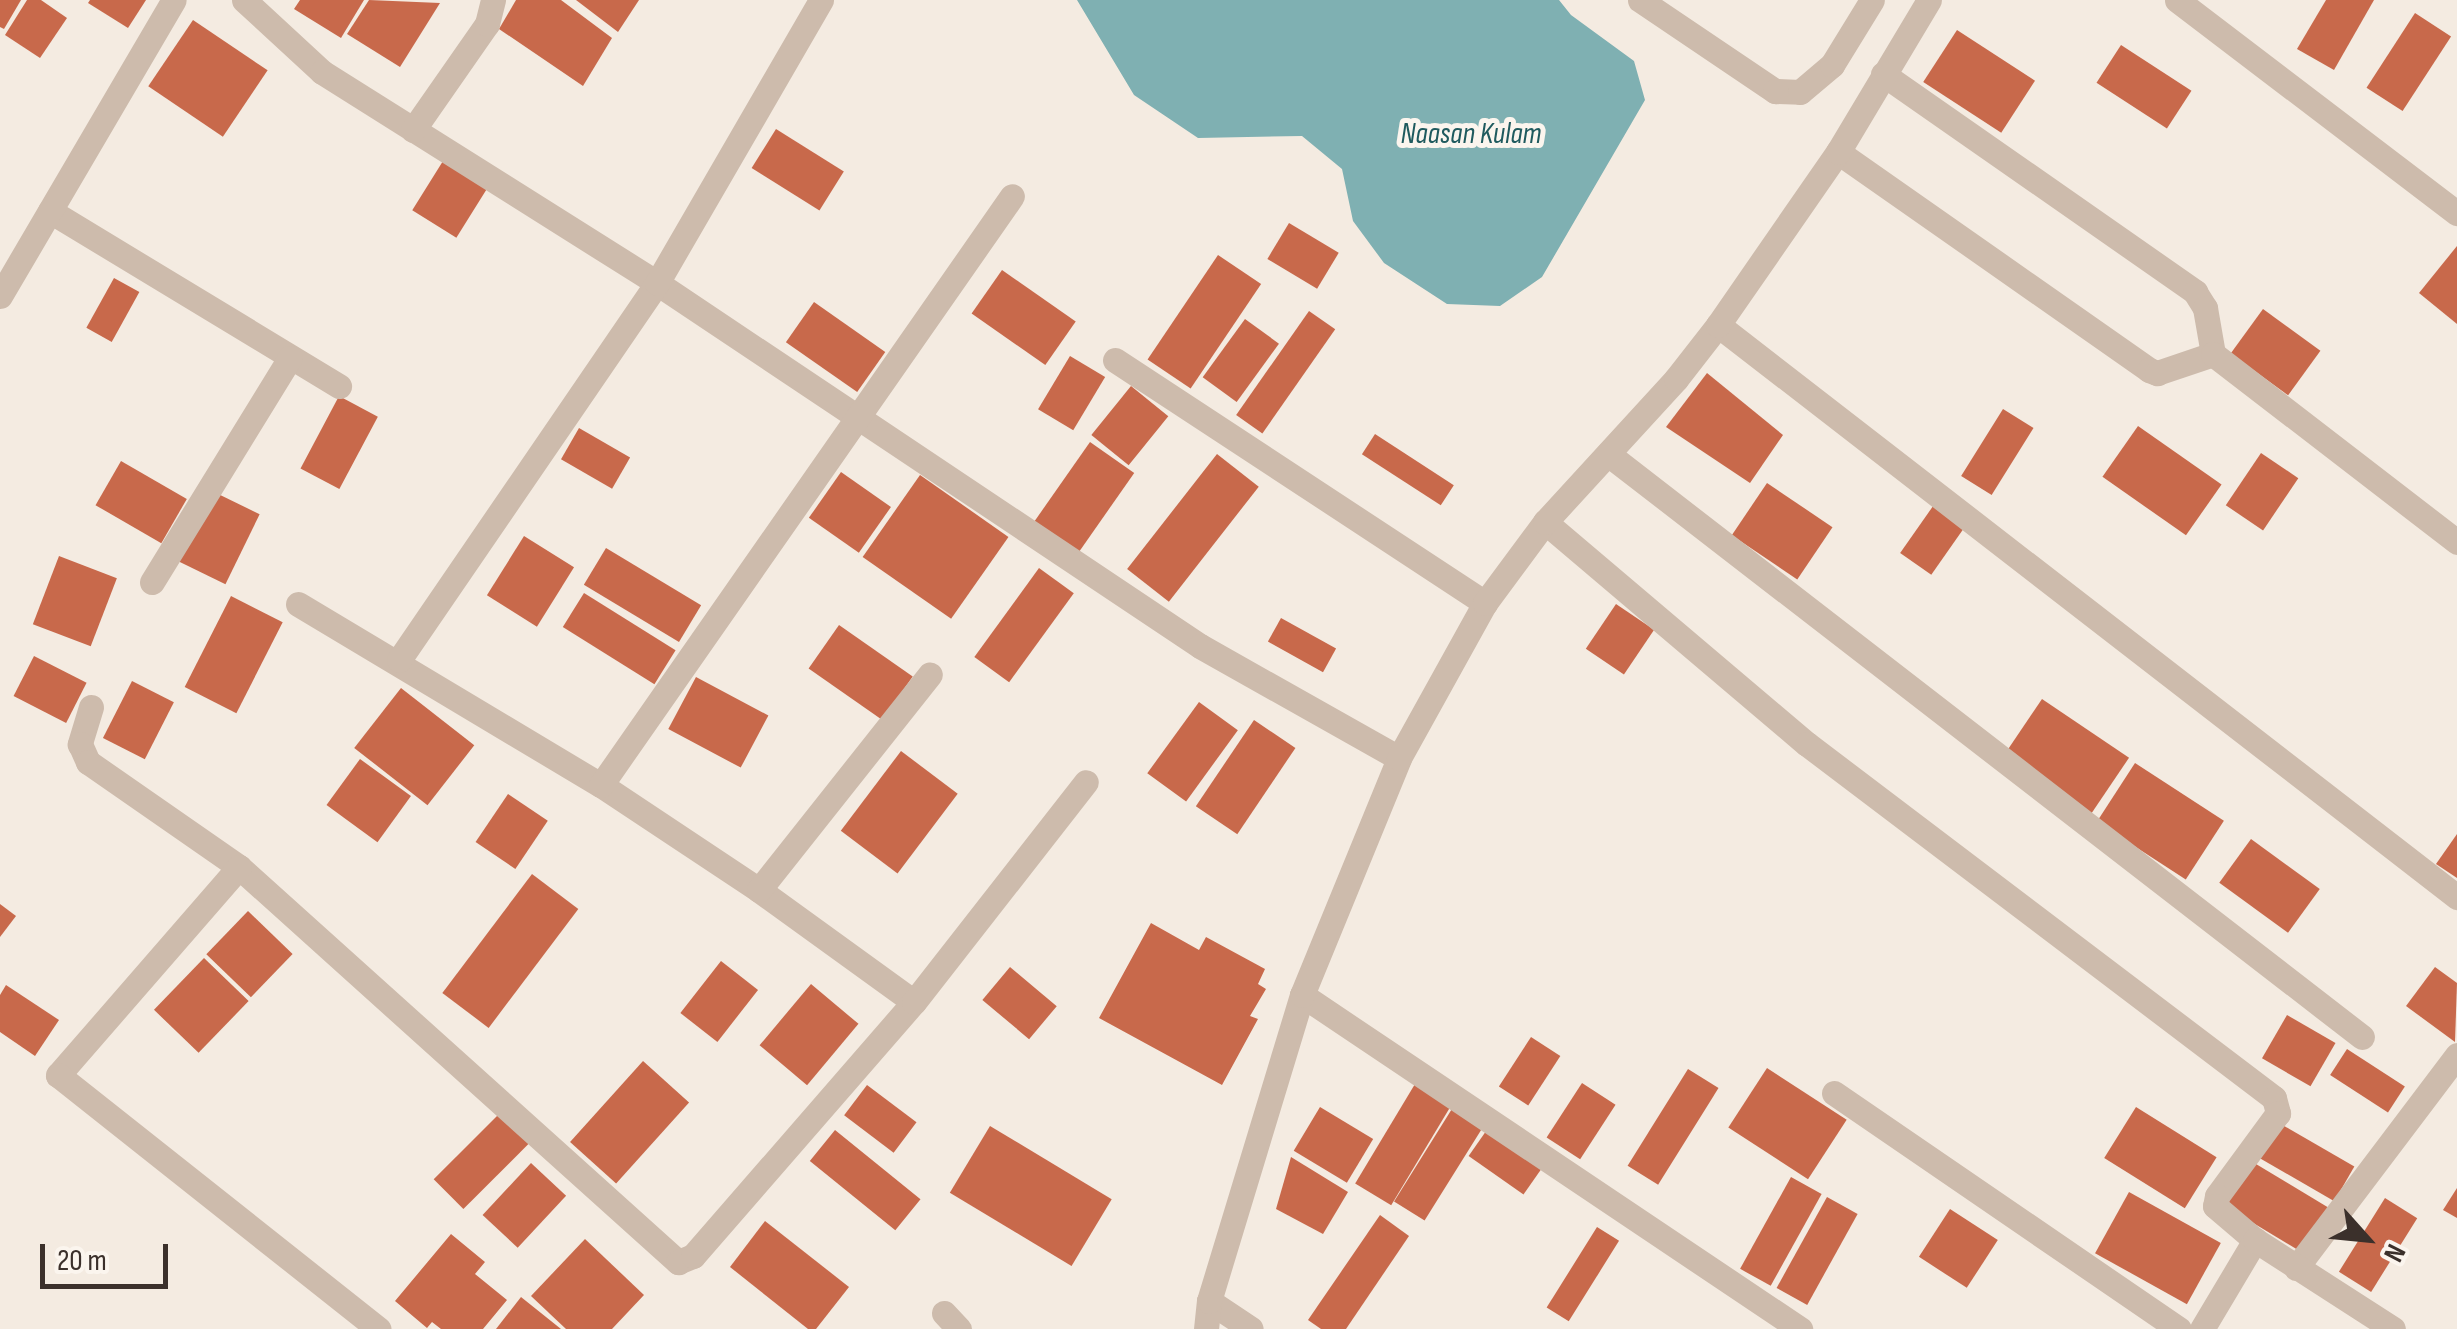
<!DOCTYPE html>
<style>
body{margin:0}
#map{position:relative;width:2457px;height:1329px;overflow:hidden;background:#f4ebe1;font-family:"Sofia Sans Condensed",sans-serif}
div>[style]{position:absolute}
.water>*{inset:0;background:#7fb0b2}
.building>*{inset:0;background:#c8694b;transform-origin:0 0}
.minor>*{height:25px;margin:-12.5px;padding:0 12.5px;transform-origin:12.5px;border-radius:12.5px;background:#cdbbac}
span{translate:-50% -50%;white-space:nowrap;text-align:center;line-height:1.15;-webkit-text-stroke:10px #fbf5ee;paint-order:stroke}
.water-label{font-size:30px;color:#1f5a5e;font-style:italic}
.north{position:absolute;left:2317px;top:1189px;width:100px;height:100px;-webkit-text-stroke:8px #fbf5ee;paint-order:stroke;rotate:117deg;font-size:28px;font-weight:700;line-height:40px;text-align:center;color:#3b302b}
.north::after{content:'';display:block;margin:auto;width:35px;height:45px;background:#3b302b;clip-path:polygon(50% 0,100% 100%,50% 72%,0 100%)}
.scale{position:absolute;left:40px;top:1244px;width:128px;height:45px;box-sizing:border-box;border:5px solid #3b302b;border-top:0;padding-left:12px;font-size:30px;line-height:35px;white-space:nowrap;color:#3b302b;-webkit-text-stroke:8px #fbf5ee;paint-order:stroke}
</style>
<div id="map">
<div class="water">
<div style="clip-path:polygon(1077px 0,1559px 0,1571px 15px,1634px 61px,1645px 100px,1542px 277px,1500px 306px,1447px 304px,1384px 263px,1353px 221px,1342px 169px,1302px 136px,1198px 138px,1134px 95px)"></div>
</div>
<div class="building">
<div style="clip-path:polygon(0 0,21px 0,4px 29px,0 27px)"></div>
<div style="clip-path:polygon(27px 0,41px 0,67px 18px,40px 58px,5px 35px)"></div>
<div style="clip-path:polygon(90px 0,146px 0,128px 28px,88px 3px)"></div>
<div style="clip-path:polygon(300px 0,364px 0,341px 38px,294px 9px)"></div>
<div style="clip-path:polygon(369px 0,440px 3px,400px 67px,347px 34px)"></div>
<div style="clip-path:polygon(516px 0,561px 0,612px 38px,583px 86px,499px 29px)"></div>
<div style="clip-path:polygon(576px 0,639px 0,618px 32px)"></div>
<div style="clip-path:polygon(2326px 0,2374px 0,2334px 70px,2297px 49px)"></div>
<div style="left:2415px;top:13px;width:43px;height:89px;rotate:33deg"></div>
<div style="left:193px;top:20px;width:90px;height:80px;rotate:34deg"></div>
<div style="left:1957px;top:30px;width:93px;height:62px;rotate:33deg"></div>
<div style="left:2121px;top:45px;width:84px;height:45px;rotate:33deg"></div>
<div style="left:776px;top:129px;width:80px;height:46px;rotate:32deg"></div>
<div style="left:443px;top:161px;width:52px;height:58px;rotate:32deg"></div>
<div style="left:1289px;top:223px;width:58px;height:42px;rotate:31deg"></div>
<div style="clip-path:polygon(2457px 246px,2457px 324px,2419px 293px)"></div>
<div style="left:1218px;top:255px;width:52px;height:126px;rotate:34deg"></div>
<div style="left:1002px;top:270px;width:90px;height:53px;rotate:35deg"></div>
<div style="left:114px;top:278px;width:29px;height:57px;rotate:29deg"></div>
<div style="left:814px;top:302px;width:87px;height:49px;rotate:35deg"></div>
<div style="left:2263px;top:309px;width:71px;height:55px;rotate:36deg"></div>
<div style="left:1309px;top:311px;width:32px;height:127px;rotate:35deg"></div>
<div style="left:1245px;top:319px;width:42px;height:72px;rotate:36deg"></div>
<div style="left:1070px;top:356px;width:41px;height:62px;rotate:31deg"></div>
<div style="clip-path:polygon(1707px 373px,1783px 435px,1750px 483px,1666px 427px)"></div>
<div style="left:1131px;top:386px;width:48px;height:63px;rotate:39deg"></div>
<div style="left:339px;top:396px;width:44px;height:82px;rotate:28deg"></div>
<div style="left:2003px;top:409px;width:36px;height:79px;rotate:32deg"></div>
<div style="left:2138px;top:426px;width:102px;height:62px;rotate:35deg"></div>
<div style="left:579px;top:428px;width:59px;height:36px;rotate:30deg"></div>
<div style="left:1375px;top:434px;width:94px;height:24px;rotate:33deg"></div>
<div style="left:1090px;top:442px;width:54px;height:101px;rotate:35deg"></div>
<div style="left:2261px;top:453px;width:45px;height:63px;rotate:34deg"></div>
<div style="left:1217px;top:454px;width:53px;height:146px;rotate:38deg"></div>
<div style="left:121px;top:461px;width:76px;height:51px;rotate:30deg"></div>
<div style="left:841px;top:472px;width:61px;height:56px;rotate:35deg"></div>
<div style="left:920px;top:475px;width:108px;height:100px;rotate:35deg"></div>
<div style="left:1767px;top:483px;width:79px;height:63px;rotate:34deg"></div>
<div style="left:212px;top:491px;width:53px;height:78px;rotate:26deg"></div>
<div style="left:1938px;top:499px;width:38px;height:66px;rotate:35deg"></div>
<div style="left:524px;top:536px;width:59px;height:70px;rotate:32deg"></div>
<div style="left:606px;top:548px;width:111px;height:43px;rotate:31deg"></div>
<div style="left:59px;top:556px;width:62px;height:73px;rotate:21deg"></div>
<div style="left:1039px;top:568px;width:43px;height:110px;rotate:36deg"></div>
<div style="left:584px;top:593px;width:108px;height:40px;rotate:32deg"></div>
<div style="left:231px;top:596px;width:58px;height:102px;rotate:27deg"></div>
<div style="left:1616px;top:604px;width:46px;height:54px;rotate:34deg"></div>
<div style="left:1281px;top:618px;width:63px;height:27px;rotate:29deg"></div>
<div style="left:839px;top:625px;width:90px;height:53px;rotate:35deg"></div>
<div style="left:34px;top:656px;width:59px;height:45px;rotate:27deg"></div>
<div style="left:696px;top:677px;width:82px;height:59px;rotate:28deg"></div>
<div style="left:132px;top:681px;width:47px;height:64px;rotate:27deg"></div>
<div style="left:401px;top:688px;width:93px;height:76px;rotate:38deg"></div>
<div style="left:2042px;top:699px;width:105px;height:68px;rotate:34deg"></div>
<div style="left:1199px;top:702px;width:48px;height:88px;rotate:36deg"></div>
<div style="left:1254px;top:720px;width:50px;height:104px;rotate:34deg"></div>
<div style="left:901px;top:751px;width:71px;height:100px;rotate:37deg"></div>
<div style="left:360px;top:759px;width:63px;height:57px;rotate:36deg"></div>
<div style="left:2135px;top:763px;width:106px;height:70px;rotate:33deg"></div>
<div style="left:508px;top:794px;width:48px;height:58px;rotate:34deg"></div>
<div style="clip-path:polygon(2457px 834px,2457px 878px,2436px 864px)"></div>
<div style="left:2251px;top:839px;width:85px;height:54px;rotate:36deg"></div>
<div style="left:532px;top:874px;width:58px;height:149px;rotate:37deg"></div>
<div style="clip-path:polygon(0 904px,16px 916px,0 937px)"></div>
<div style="left:248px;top:911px;width:62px;height:60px;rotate:44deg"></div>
<div style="clip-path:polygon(1151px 923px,1199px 950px,1206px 937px,1265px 969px,1258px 984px,1266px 989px,1250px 1016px,1258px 1019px,1222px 1085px,1099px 1018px)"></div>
<div style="left:204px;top:958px;width:62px;height:72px;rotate:44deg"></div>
<div style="left:721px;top:961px;width:47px;height:66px;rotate:38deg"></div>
<div style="left:1010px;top:967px;width:61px;height:43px;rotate:40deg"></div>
<div style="clip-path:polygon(2435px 967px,2457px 983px,2455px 1042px,2406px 1006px)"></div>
<div style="left:811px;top:984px;width:62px;height:80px;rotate:40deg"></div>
<div style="clip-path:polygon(6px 985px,59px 1020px,35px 1056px,0 1032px,0 995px)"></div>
<div style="left:2287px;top:1015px;width:56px;height:50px;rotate:30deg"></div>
<div style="left:1531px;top:1037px;width:35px;height:59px;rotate:33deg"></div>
<div style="left:2347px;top:1049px;width:69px;height:31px;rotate:33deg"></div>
<div style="left:643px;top:1061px;width:62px;height:109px;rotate:42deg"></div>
<div style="left:1767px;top:1068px;width:95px;height:71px;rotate:33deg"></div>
<div style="left:1688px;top:1069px;width:36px;height:114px;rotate:32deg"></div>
<div style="left:1418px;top:1079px;width:42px;height:122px;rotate:31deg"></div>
<div style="left:1582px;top:1083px;width:40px;height:65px;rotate:33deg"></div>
<div style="left:867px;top:1085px;width:62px;height:38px;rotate:37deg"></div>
<div style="left:1455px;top:1104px;width:36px;height:115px;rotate:32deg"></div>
<div style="left:1320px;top:1107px;width:62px;height:51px;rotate:31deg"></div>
<div style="left:2136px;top:1107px;width:95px;height:60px;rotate:32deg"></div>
<div style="left:503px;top:1110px;width:42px;height:98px;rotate:45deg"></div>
<div style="left:2279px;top:1123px;width:87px;height:40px;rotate:30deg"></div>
<div style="left:1491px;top:1124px;width:67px;height:39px;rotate:35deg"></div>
<div style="left:990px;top:1126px;width:142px;height:78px;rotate:31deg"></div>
<div style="left:835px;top:1130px;width:110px;height:40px;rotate:39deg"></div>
<div style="clip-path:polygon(1291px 1157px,1348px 1192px,1323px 1234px,1276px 1209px)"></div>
<div style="left:2251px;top:1161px;width:92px;height:52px;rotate:31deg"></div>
<div style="left:531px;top:1163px;width:48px;height:71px;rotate:43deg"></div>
<div style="left:1791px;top:1177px;width:35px;height:105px;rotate:29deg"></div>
<div style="clip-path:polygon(2457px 1188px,2457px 1218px,2443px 1210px)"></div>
<div style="left:2129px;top:1192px;width:105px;height:70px;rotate:29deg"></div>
<div style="left:1827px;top:1197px;width:35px;height:104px;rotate:29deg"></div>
<div style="left:2385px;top:1198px;width:38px;height:87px;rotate:32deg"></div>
<div style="left:1950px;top:1209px;width:57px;height:57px;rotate:33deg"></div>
<div style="clip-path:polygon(1380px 1215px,1409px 1236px,1346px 1329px,1321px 1329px,1308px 1320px)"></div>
<div style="clip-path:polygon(765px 1221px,849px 1287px,816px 1329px,808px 1329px,730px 1267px)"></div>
<div style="left:1597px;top:1227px;width:26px;height:95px;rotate:32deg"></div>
<div style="clip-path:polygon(451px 1234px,485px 1262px,475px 1274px,507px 1300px,483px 1329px,441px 1329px,432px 1322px,427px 1328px,395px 1301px)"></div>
<div style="clip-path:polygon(585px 1239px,644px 1295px,612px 1329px,566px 1329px,531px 1296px)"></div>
<div style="clip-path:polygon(521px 1297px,561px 1329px,496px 1329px)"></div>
</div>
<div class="minor">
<div style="left:244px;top:0;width:106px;rotate:42.7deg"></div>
<div style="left:322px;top:72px;width:396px;rotate:32.2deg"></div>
<div style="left:657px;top:283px;width:653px;rotate:33.76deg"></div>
<div style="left:1200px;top:646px;width:228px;rotate:29.4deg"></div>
<div style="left:1640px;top:0;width:163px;rotate:34deg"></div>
<div style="left:1775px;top:91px;width:25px;rotate:2deg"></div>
<div style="left:1800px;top:92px;width:42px;rotate:-40.2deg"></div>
<div style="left:1832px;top:65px;width:76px;rotate:-58.4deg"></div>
<div style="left:2177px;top:0;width:352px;rotate:37.3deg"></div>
<div style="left:1883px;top:74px;width:381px;rotate:34.9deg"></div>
<div style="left:2195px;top:292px;width:19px;rotate:58deg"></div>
<div style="left:2205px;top:308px;width:47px;rotate:80.1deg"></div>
<div style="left:413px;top:130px;width:129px;rotate:-55.1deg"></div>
<div style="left:487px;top:24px;width:25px;rotate:-76deg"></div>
<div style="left:1838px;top:152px;width:380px;rotate:35deg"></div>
<div style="left:2149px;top:370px;width:9px;rotate:21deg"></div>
<div style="left:2157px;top:373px;width:59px;rotate:-18.7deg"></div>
<div style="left:2213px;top:354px;width:308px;rotate:37.6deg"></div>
<div style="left:50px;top:211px;width:338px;rotate:31.2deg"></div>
<div style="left:0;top:296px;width:343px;rotate:-59.6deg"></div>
<div style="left:1718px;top:325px;width:935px;rotate:37.74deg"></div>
<div style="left:1115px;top:360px;width:443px;rotate:33.3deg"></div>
<div style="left:1608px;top:454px;width:953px;rotate:37.71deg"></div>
<div style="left:1545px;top:522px;width:343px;rotate:40.3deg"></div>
<div style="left:1807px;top:744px;width:586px;rotate:37.16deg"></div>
<div style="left:2274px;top:1098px;width:16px;rotate:75deg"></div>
<div style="left:2278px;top:1113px;width:103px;rotate:126.3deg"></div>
<div style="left:2217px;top:1196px;width:10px;rotate:101deg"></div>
<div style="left:2215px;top:1206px;width:52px;rotate:40.4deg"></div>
<div style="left:152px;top:582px;width:263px;rotate:-58.4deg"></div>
<div style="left:298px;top:604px;width:353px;rotate:30.9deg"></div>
<div style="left:601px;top:785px;width:190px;rotate:33.6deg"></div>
<div style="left:759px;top:890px;width:191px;rotate:35.9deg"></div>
<div style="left:399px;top:660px;width:457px;rotate:-55.6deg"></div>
<div style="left:657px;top:283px;width:327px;rotate:-59.9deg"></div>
<div style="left:91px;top:707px;width:39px;rotate:107deg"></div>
<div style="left:80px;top:744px;width:20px;rotate:66deg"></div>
<div style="left:88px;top:762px;width:184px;rotate:34.8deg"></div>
<div style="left:239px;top:867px;width:591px;rotate:41.98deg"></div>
<div style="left:678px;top:1262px;width:16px;rotate:-22deg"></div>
<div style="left:693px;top:1256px;width:337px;rotate:-49deg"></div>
<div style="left:914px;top:1002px;width:279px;rotate:-52deg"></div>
<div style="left:601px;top:785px;width:718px;rotate:-55.09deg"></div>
<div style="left:239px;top:867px;width:276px;rotate:131deg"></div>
<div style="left:58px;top:1075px;width:409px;rotate:38.4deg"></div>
<div style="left:759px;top:890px;width:275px;rotate:-51.6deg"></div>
<div style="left:1302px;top:995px;width:600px;rotate:33.85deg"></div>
<div style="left:1834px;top:1093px;width:418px;rotate:34.4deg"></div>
<div style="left:2296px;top:1268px;width:267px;rotate:-52.9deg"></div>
<div style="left:1209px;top:1301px;width:50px;rotate:33.7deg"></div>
<div style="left:944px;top:1313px;width:22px;rotate:47deg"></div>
<div style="left:1206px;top:1329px;width:28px;rotate:-84deg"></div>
<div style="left:1209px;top:1301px;width:320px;rotate:-73.1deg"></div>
<div style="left:1302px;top:995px;width:256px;rotate:-67.7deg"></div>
<div style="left:1399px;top:758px;width:177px;rotate:-61deg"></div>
<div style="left:1485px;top:603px;width:101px;rotate:-53.5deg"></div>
<div style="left:1545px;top:522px;width:194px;rotate:-47.5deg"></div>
<div style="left:1676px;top:379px;width:68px;rotate:-52.1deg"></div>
<div style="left:1718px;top:325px;width:211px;rotate:-55.3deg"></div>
<div style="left:1838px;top:152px;width:177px;rotate:-59.1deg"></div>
<div style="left:2202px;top:1329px;width:104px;rotate:-59.2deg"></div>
<div style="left:2255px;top:1240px;width:164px;rotate:32.8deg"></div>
</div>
<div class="water-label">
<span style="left:1471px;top:134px">Naasan Kulam</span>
</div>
<div class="north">N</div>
<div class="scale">20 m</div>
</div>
